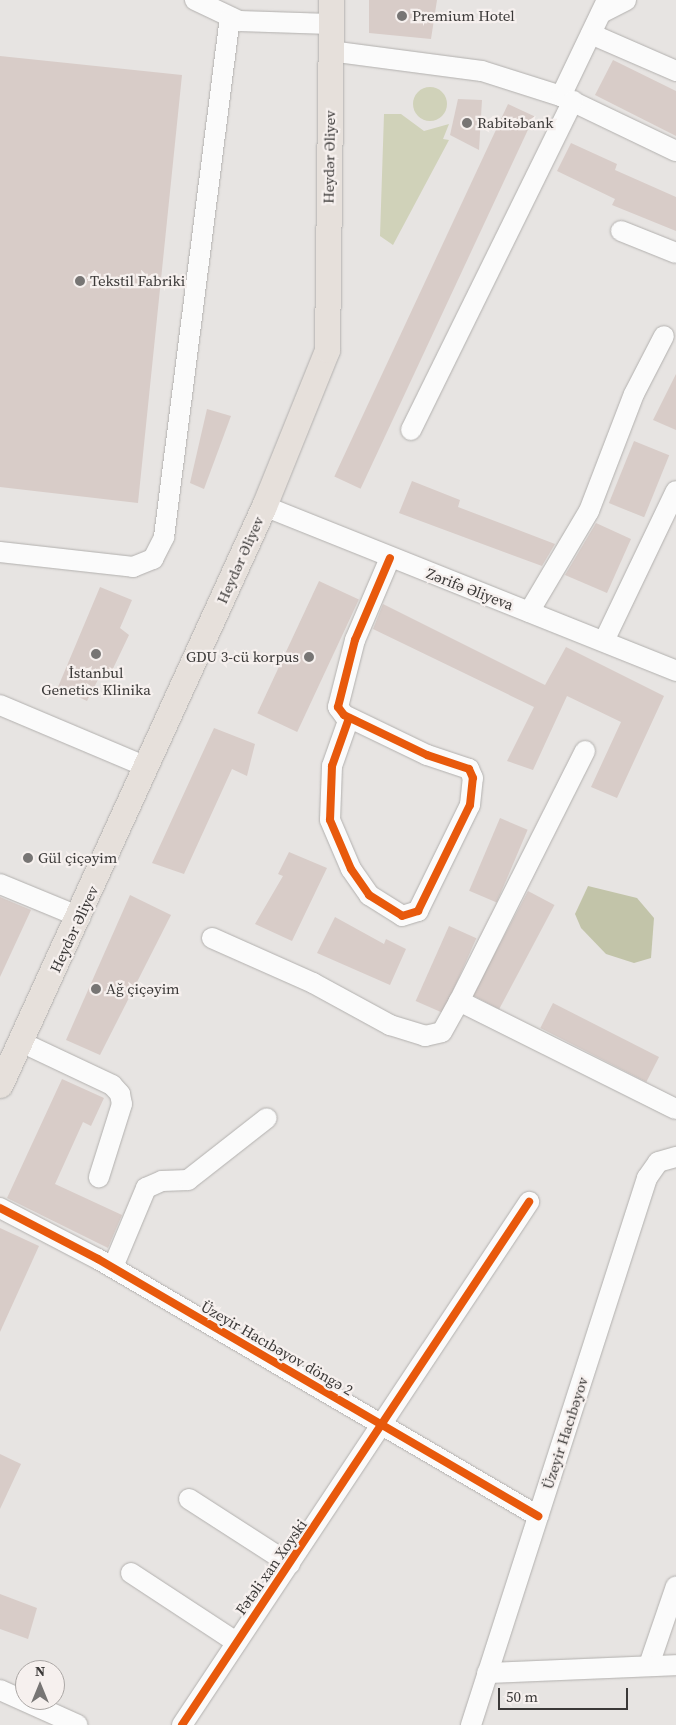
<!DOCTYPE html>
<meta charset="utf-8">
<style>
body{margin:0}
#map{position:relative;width:676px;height:1725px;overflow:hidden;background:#e7e4e2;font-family:"Source Serif 4",serif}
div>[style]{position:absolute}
.green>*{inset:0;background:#d0d2b9}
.round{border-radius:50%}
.forest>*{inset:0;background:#c2c4a9}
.building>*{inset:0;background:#d8ccc8;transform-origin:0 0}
.roads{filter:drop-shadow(0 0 1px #b2b0ae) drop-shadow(0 0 1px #b2b0ae)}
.minor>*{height:20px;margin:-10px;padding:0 10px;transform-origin:10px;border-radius:10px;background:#fbfbfb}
.major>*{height:25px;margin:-12.5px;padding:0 12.5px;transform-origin:12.5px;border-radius:12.5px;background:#e6e0db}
.cycleway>*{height:8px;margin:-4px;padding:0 4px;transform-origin:4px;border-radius:4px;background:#e8590c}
.dots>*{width:14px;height:14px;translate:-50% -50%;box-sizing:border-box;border:2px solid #f6f0ee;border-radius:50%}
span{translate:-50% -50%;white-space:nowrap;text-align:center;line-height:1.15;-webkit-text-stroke:4.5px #f6f0ee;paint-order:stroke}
.poi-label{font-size:15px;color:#3b3938}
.left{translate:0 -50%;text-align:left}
.right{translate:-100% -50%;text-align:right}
.street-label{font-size:15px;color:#3b3938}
.north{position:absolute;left:15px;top:1660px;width:50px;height:50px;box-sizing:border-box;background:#f6f0ee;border:1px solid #aba7a5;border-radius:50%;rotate:0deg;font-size:14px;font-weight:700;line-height:20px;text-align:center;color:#3b3938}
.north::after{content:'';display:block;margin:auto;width:18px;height:22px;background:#777574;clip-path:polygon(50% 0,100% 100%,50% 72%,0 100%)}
.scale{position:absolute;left:498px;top:1688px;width:130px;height:22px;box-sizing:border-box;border:2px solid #3b3938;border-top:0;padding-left:6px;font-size:15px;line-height:18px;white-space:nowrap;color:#3b3938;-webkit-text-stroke:4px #f6f0ee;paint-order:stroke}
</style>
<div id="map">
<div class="green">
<div class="round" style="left:413px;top:87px;width:34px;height:34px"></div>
<div style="clip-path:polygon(384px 114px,401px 114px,424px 131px,449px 124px,443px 139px,449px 140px,393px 245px,380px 236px)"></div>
</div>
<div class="forest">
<div style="clip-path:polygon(588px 886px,637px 898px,654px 918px,651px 958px,634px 963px,606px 954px,581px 928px,575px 914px)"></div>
</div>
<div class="building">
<div style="clip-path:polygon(369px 0,437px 0,431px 39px,369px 33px)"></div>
<div style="clip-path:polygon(0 56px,182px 75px,138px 503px,0 487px)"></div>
<div style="clip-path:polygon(613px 60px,676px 91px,676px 136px,595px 95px)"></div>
<div style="clip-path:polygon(458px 99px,482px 100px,479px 150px,450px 135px)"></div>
<div style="left:508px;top:104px;width:29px;height:411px;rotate:25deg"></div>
<div style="clip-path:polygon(571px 143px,617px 164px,615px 170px,676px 197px,676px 231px,612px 205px,615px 199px,557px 171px)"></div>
<div style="clip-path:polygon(676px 374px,676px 430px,653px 420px)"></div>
<div style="clip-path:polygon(207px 409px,231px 416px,204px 489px,190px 483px)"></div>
<div style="left:634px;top:441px;width:38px;height:67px;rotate:22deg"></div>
<div style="clip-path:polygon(412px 481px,460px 500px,458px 507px,555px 544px,542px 566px,399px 513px)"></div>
<div style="clip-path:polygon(596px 523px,631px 539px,607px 593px,565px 575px)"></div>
<div style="left:319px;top:581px;width:44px;height:146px;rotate:25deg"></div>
<div style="clip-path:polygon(100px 587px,132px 600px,120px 628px,129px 635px,109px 677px,101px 674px,87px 701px,58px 687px)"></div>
<div style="clip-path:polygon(383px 604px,545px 685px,566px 647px,664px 696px,617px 798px,591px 787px,621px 722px,567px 696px,533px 770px,507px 761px,534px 707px,373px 629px)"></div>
<div style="clip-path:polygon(214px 728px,255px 744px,247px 776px,232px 769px,184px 874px,152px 863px)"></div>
<div style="left:500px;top:818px;width:30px;height:79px;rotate:23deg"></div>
<div style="clip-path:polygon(289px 852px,327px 868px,292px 941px,255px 924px,283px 876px,278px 874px)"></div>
<div style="left:528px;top:891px;width:30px;height:118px;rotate:28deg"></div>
<div style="clip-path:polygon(130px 895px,171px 915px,100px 1055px,66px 1040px)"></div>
<div style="clip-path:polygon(0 897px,31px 910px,0 977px)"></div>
<div style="clip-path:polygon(335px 917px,384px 944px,386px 939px,406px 949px,390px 985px,317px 953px)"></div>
<div style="left:449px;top:926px;width:30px;height:82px;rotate:24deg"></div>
<div style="left:553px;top:1003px;width:119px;height:28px;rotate:27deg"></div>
<div style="clip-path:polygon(62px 1079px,104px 1098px,91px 1126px,83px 1122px,55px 1184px,122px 1215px,108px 1248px,7px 1198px)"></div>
<div style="clip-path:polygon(0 1228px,39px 1246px,0 1332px)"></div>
<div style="clip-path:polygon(0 1454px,21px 1464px,0 1509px)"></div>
<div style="clip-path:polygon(0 1594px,37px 1608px,28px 1639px,0 1629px)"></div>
</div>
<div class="roads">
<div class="minor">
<div style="left:195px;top:0;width:49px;rotate:25.5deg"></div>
<div style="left:239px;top:21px;width:91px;rotate:1.9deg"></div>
<div style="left:601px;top:13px;width:28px;rotate:-27deg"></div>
<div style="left:591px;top:34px;width:93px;rotate:23.5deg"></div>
<div style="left:330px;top:51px;width:153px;rotate:7.5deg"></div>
<div style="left:482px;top:71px;width:83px;rotate:17.6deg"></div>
<div style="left:561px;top:96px;width:127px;rotate:25.6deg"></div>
<div style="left:561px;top:96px;width:106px;rotate:-64.4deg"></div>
<div style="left:621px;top:231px;width:59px;rotate:21.8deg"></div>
<div style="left:411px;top:430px;width:367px;rotate:-63.8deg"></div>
<div style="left:264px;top:506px;width:444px;rotate:21.8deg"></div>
<div style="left:0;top:552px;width:134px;rotate:6.4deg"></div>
<div style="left:133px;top:567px;width:22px;rotate:-22deg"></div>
<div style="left:153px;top:559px;width:25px;rotate:-63deg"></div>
<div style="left:164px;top:537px;width:524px;rotate:-82.77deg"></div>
<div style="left:529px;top:612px;width:117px;rotate:-59.3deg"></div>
<div style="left:589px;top:511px;width:125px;rotate:-69deg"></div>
<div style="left:634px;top:394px;width:65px;rotate:-62.7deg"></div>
<div style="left:604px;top:641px;width:166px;rotate:-64.4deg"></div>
<div style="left:0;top:705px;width:160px;rotate:22.9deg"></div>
<div style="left:349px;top:718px;width:51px;rotate:109.5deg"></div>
<div style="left:332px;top:766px;width:54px;rotate:92.1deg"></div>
<div style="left:330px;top:820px;width:53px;rotate:66.8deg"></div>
<div style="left:351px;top:869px;width:32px;rotate:55deg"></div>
<div style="left:369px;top:895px;width:39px;rotate:32deg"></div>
<div style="left:402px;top:916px;width:17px;rotate:-17deg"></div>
<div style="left:418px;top:911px;width:118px;rotate:-63.9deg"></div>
<div style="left:470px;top:805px;width:27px;rotate:-84deg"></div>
<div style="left:473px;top:778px;width:10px;rotate:-114deg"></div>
<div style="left:469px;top:769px;width:44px;rotate:-161.6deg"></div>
<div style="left:427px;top:755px;width:92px;rotate:-154.3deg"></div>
<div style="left:344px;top:715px;width:10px;rotate:-127deg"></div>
<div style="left:338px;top:707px;width:69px;rotate:-75.8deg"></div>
<div style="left:355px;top:640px;width:89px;rotate:-66.9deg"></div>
<div style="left:585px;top:751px;width:280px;rotate:116.7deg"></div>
<div style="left:459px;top:1001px;width:242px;rotate:26.5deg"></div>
<div style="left:0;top:884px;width:87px;rotate:22.4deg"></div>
<div style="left:212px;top:938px;width:111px;rotate:24deg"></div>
<div style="left:313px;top:983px;width:88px;rotate:28.6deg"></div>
<div style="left:390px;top:1025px;width:37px;rotate:17deg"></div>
<div style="left:425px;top:1036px;width:17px;rotate:-13deg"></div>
<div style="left:442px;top:1032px;width:35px;rotate:-61deg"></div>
<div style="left:21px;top:1042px;width:101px;rotate:25.3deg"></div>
<div style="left:112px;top:1085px;width:12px;rotate:48deg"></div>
<div style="left:120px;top:1094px;width:10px;rotate:79deg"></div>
<div style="left:122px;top:1104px;width:77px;rotate:107.5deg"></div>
<div style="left:0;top:1208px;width:110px;rotate:27.5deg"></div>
<div style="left:98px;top:1259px;width:510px;rotate:30.29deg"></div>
<div style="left:113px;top:1267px;width:86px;rotate:-67.3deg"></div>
<div style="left:146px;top:1188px;width:17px;rotate:-24deg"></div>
<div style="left:162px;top:1181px;width:26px;rotate:-2deg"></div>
<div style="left:188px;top:1180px;width:100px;rotate:-38.1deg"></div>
<div style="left:189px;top:1499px;width:120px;rotate:32.8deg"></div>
<div style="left:131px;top:1573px;width:126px;rotate:33.3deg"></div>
<div style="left:649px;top:1665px;width:83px;rotate:-71.1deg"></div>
<div style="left:487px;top:1673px;width:189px;rotate:-2.4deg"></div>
<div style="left:0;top:1690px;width:85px;rotate:24.2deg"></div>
<div style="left:182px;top:1725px;width:628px;rotate:-56.44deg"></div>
<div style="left:471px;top:1725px;width:575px;rotate:-72.16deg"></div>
<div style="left:647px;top:1178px;width:19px;rotate:-55deg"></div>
<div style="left:658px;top:1162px;width:19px;rotate:-16deg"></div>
</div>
<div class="major">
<div style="left:0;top:1085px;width:636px;rotate:-65.49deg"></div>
<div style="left:264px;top:506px;width:168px;rotate:-68deg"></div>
<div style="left:327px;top:350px;width:350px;rotate:-89.3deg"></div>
</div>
</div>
<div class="cycleway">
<div style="left:349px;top:718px;width:51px;rotate:109.5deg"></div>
<div style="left:332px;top:766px;width:54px;rotate:92.1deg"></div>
<div style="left:330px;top:820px;width:53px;rotate:66.8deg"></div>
<div style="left:351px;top:869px;width:32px;rotate:55deg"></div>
<div style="left:369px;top:895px;width:39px;rotate:32deg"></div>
<div style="left:402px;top:916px;width:17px;rotate:-17deg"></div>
<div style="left:418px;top:911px;width:118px;rotate:-63.9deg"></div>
<div style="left:470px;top:805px;width:27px;rotate:-84deg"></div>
<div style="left:473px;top:778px;width:10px;rotate:-114deg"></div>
<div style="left:469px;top:769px;width:44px;rotate:-161.6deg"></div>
<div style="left:427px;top:755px;width:92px;rotate:-154.3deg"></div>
<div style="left:344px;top:715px;width:10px;rotate:-127deg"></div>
<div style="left:338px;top:707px;width:69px;rotate:-75.8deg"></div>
<div style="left:355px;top:640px;width:89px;rotate:-66.9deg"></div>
<div style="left:0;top:1208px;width:110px;rotate:27.5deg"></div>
<div style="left:98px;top:1259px;width:510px;rotate:30.29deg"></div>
<div style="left:182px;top:1725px;width:628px;rotate:-56.44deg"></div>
</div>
<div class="dots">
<div style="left:402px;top:16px;background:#777574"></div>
<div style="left:467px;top:123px;background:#777574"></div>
<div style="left:80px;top:281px;background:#777574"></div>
<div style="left:96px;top:654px;background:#777574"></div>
<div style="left:309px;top:657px;background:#777574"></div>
<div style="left:28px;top:858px;background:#777574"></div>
<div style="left:96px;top:989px;background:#777574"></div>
</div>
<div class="poi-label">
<span class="left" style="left:412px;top:16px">Premium Hotel</span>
<span class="left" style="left:477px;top:123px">Rabitəbank</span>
<span class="left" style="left:90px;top:281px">Tekstil Fabriki</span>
<span class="right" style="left:299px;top:657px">GDU 3-cü korpus</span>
<span style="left:96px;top:681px">İstanbul<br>Genetics Klinika</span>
<span class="left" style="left:38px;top:858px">Gül çiçəyim</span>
<span class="left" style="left:106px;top:989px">Ağ çiçəyim</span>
</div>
<div class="street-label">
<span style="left:329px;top:157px;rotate:-89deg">Heydər Əliyev</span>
<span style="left:240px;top:560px;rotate:-66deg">Heydər Əliyev</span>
<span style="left:470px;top:589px;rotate:21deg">Zərifə Əliyeva</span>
<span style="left:74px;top:929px;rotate:-65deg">Heydər Əliyev</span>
<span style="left:277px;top:1348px;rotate:30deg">Üzeyir Hacıbəyov döngə 2</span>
<span style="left:565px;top:1433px;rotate:-72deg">Üzeyir Hacıbəyov</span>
<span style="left:271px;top:1567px;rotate:-55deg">Fətəli xan Xoyski</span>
</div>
<div class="north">N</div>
<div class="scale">50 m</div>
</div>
